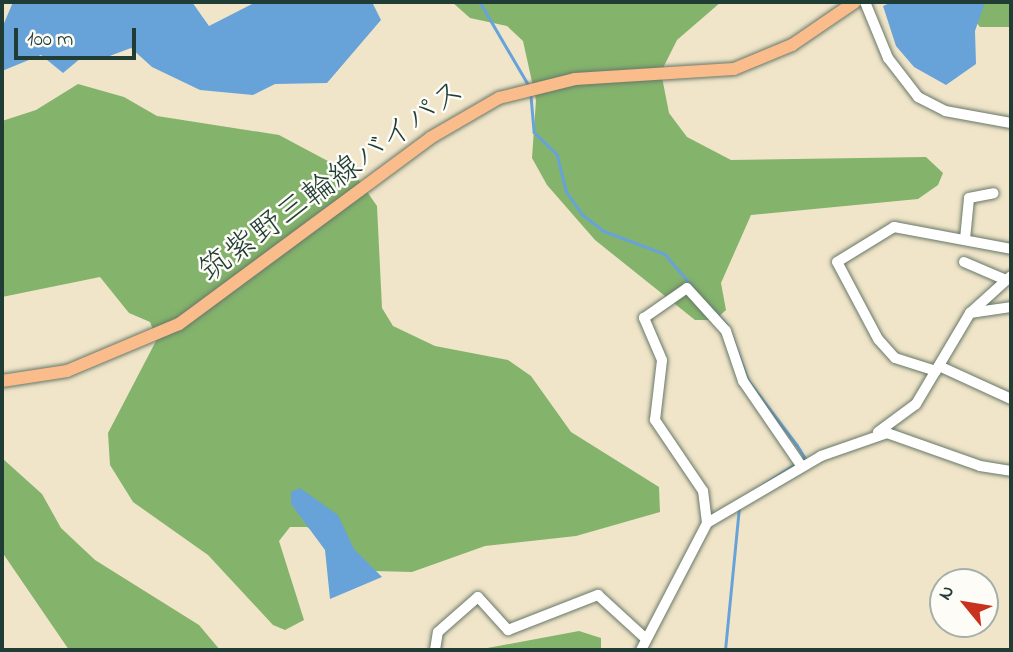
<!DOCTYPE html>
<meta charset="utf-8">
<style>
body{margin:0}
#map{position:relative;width:1013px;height:652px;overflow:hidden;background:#f0e5c9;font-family:"Indie Flower","Klee One",sans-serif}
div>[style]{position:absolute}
.forest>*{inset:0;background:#84b36c}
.water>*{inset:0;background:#67a3d8}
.stream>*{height:2.5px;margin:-1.25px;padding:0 1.25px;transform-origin:1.25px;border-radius:1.25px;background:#67a3d8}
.roads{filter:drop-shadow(0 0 2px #687868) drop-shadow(0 0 2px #687868)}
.minor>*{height:10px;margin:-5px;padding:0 5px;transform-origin:5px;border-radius:5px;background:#fff}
.major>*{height:12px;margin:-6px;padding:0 6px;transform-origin:6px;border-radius:6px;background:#fabc8b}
span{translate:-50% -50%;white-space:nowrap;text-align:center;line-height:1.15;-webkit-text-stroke:5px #fdfcf7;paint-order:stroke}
.street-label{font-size:32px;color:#1f3d34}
.frame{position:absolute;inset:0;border:4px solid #1f3d34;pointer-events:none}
.north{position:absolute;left:929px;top:568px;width:70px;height:70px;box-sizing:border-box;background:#fdfcf7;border:2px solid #a4b0a9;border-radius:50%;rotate:300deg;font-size:19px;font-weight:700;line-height:28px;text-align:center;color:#1f3d34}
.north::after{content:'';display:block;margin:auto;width:24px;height:32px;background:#c8321e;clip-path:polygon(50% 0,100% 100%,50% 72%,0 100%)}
.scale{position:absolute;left:14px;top:28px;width:122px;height:32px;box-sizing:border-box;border:4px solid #1f3d34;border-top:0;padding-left:9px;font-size:21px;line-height:24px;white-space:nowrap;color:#1f3d34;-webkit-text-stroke:5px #fdfcf7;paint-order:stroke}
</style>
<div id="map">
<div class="forest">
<div style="clip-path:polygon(452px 2px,721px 2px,677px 40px,661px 72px,669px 113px,687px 137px,731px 160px,926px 157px,943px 173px,938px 185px,918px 199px,751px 215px,721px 283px,726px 310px,715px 320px,695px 320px,595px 240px,547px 185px,532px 158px,536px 100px,523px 41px,507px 26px,470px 18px)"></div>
<div style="clip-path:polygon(960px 2px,1011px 2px,1011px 27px,980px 27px)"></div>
<div style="clip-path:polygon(78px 84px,124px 97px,157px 116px,279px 135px,356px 176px,377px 206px,382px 308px,393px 326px,435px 346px,508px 360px,531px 376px,571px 432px,659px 487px,660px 512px,576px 536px,485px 546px,412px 572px,373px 571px,307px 527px,290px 527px,279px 541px,304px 620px,285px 630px,273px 625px,208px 555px,133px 502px,110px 465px,108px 433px,157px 339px,150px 322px,129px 313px,100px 277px,2px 297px,2px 121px,36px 110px)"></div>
<div style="clip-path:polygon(2px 458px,42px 494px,61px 528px,95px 560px,199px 625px,220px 650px,69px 650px,2px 552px)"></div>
<div style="clip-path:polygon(579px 631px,601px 638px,601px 650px,477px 650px)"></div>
</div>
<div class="water">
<div style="clip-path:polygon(13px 2px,192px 2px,209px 26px,256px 2px,372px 2px,381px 20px,327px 83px,275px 84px,253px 95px,200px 90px,152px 67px,131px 48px,99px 60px,81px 58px,63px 73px,41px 55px,2px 71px,2px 28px)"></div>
<div style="clip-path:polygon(892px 2px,985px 2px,975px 31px,976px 64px,946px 85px,914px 67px,896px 46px,883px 6px)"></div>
<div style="clip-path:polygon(300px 488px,338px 515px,354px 549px,382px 577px,330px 599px,325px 550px,291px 504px,291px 492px)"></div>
</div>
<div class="stream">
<div style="left:480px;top:2px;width:97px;rotate:59.7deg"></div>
<div style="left:531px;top:96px;width:36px;rotate:85deg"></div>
<div style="left:534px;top:132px;width:32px;rotate:44deg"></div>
<div style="left:557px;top:154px;width:38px;rotate:76deg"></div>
<div style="left:566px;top:191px;width:28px;rotate:55deg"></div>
<div style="left:582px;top:214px;width:28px;rotate:38deg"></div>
<div style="left:604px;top:231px;width:65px;rotate:20.7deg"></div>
<div style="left:665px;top:254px;width:42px;rotate:49.8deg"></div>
<div style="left:708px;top:304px;width:28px;rotate:48deg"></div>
<div style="left:730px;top:331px;width:52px;rotate:69.8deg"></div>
<div style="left:748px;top:380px;width:81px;rotate:53deg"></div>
<div style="left:797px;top:445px;width:15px;rotate:58deg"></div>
<div style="left:805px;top:458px;width:5px;rotate:158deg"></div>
<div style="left:739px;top:500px;width:67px;rotate:-32.7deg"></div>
<div style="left:725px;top:650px;width:144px;rotate:-84.4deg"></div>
</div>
<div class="roads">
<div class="minor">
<div style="left:865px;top:2px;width:61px;rotate:67.7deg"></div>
<div style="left:888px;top:58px;width:49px;rotate:52.4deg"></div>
<div style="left:918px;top:97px;width:30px;rotate:27deg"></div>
<div style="left:945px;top:111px;width:67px;rotate:10.3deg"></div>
<div style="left:965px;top:239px;width:41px;rotate:-84.4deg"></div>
<div style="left:969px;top:198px;width:25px;rotate:-11deg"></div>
<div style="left:964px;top:262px;width:46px;rotate:23.2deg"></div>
<div style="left:970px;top:313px;width:41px;rotate:-8.3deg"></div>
<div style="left:939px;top:366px;width:79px;rotate:24.6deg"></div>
<div style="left:936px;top:371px;width:43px;rotate:-162.4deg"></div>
<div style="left:895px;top:358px;width:25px;rotate:-132deg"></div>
<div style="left:878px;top:339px;width:87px;rotate:-118deg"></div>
<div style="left:837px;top:262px;width:67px;rotate:-31.6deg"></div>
<div style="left:894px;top:227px;width:119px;rotate:10.6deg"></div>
<div style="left:878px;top:432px;width:47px;rotate:-36.4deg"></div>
<div style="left:916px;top:404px;width:106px;rotate:-59.3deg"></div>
<div style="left:970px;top:313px;width:55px;rotate:-42.1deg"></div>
<div style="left:707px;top:523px;width:32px;rotate:-97deg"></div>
<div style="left:703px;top:491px;width:86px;rotate:-124.1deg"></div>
<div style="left:655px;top:420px;width:60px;rotate:-83.3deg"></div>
<div style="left:662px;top:360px;width:46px;rotate:-113.2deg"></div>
<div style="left:644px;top:318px;width:52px;rotate:-34.9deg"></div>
<div style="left:687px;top:288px;width:58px;rotate:47.8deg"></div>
<div style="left:726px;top:331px;width:53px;rotate:71.2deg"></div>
<div style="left:743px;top:381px;width:104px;rotate:55.5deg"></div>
<div style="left:435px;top:650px;width:18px;rotate:-81deg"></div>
<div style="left:438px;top:632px;width:53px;rotate:-41.2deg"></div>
<div style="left:478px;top:597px;width:45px;rotate:47.7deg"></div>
<div style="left:508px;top:630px;width:97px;rotate:-21.3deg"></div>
<div style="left:598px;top:595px;width:65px;rotate:42.5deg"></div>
<div style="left:641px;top:650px;width:143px;rotate:-62.5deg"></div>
<div style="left:707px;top:523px;width:132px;rotate:-30.4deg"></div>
<div style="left:821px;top:456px;width:70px;rotate:-19.2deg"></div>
<div style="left:887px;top:433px;width:99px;rotate:19.5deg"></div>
<div style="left:980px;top:466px;width:31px;rotate:9deg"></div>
</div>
<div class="major">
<div style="left:2px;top:381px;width:66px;rotate:-8.7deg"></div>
<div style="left:67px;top:371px;width:121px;rotate:-22.8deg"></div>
<div style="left:179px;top:324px;width:312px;rotate:-36.5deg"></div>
<div style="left:430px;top:138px;width:80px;rotate:-30.1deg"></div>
<div style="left:499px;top:98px;width:78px;rotate:-14deg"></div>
<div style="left:575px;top:79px;width:159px;rotate:-3.6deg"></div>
<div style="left:734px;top:69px;width:63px;rotate:-22.5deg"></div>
<div style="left:792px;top:45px;width:76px;rotate:-34.3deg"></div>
</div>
</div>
<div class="street-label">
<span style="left:333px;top:183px;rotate:-36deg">筑紫野三輪線バイパス</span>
</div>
<div class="frame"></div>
<div class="north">N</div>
<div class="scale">100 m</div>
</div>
